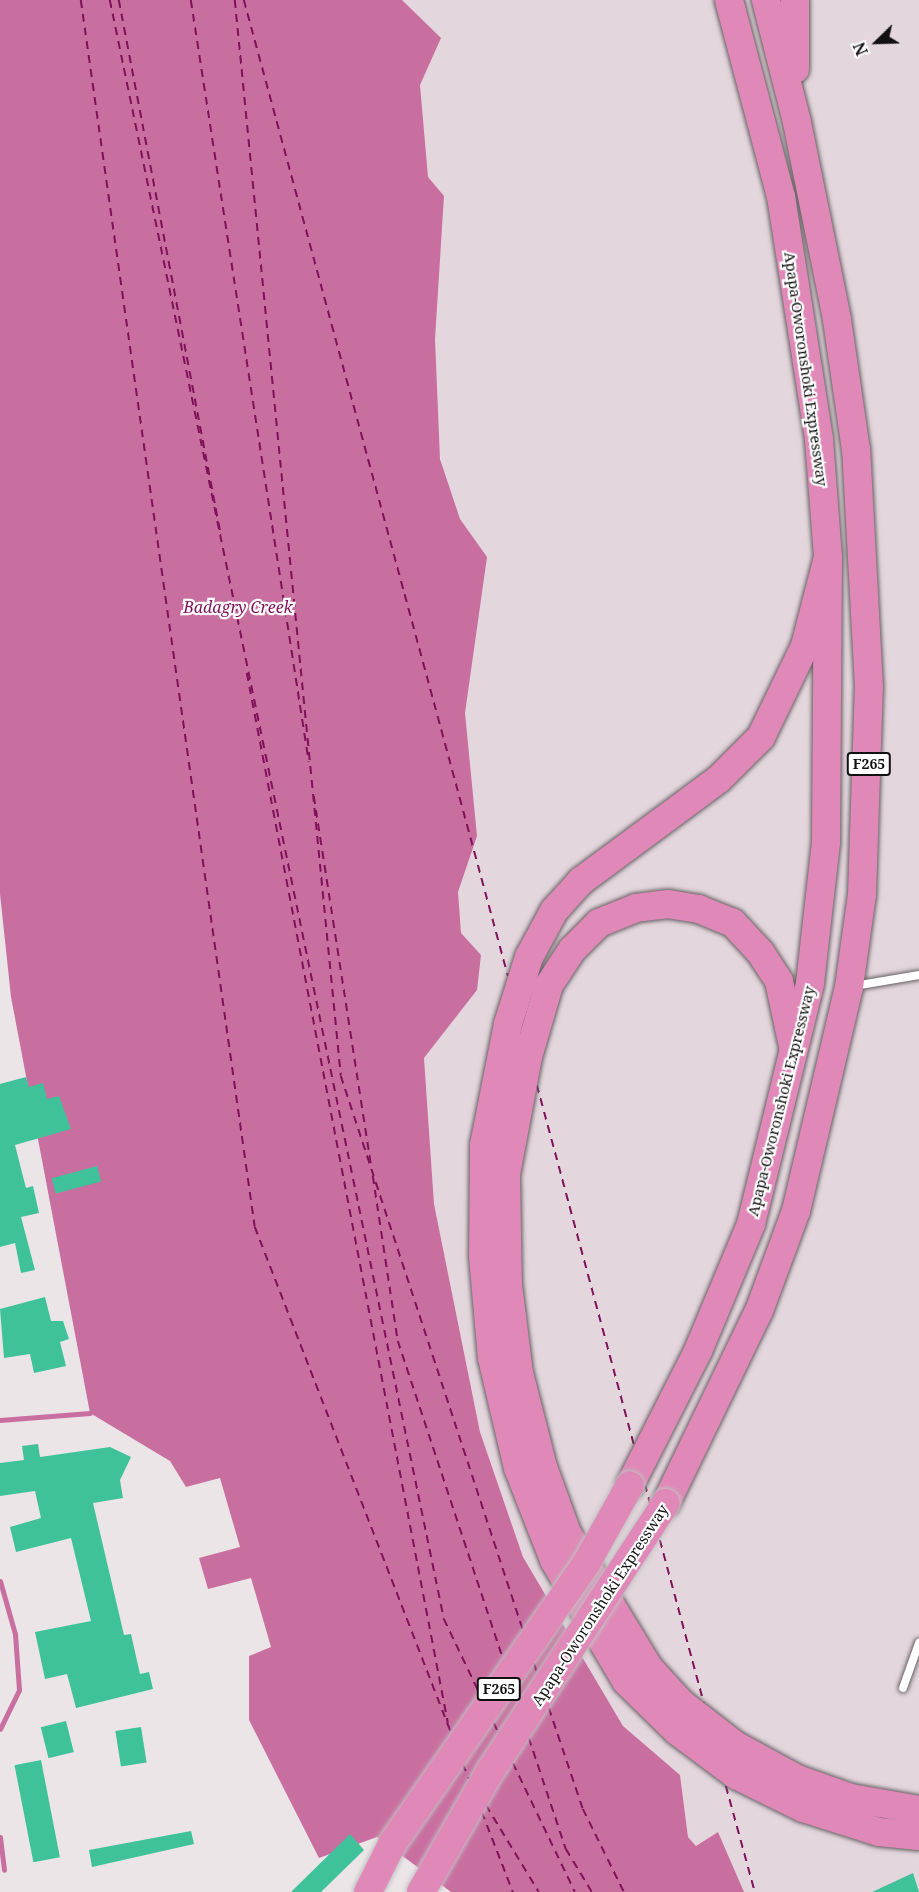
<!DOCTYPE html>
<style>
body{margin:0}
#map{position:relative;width:919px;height:1892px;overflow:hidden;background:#ebe5e8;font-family:"Noto Serif",serif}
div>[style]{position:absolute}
.built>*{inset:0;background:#e4d6dd}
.water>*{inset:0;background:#c96fa0}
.stream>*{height:5px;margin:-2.5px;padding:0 2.5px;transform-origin:2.5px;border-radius:2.5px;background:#c96fa0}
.ferry>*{height:1.5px;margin-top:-0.75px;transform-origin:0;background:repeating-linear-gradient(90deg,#7f1159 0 8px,transparent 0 14px)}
.building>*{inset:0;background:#3fc29a;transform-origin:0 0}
.roads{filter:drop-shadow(0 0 2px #676264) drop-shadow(0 0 2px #676264)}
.service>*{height:8px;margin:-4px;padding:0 4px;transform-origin:4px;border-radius:4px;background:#fff}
.motorway>*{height:28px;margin:-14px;padding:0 14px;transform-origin:14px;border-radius:14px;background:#e088b7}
.bridges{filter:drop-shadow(0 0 2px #c1c1c1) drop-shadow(0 0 2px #c1c1c1)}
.motorway-bridge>*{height:28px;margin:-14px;padding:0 14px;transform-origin:14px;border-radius:14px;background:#e088b7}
span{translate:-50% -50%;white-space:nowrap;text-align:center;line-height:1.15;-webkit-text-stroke:4.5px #fff;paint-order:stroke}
.shield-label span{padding:2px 4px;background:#fff;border:2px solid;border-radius:4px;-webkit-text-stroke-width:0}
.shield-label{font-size:14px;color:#121011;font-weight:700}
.street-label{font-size:15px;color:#121011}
.water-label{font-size:16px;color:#7f1159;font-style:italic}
.north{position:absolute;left:847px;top:12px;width:60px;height:60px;-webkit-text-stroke:4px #fff;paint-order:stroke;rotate:247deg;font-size:16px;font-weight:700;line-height:24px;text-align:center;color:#121011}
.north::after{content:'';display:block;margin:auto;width:21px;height:27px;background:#121011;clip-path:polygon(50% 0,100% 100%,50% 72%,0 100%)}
</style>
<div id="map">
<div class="built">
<div style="clip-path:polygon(342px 0,919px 0,919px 1892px,744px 1892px,718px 1832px,696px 1846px,688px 1837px,680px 1775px,623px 1726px,523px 1557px,480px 1432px,434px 1204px,424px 1058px,475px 992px,461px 933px,444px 816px,442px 464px)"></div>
</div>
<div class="water">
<div style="clip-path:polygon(0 0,402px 0,441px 38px,420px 85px,428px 177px,444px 196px,435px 339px,440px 459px,460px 519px,487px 557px,465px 713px,477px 836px,458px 892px,461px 933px,481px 955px,477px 990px,424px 1058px,434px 1204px,480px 1432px,523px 1557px,623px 1726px,680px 1775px,688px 1837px,696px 1846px,718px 1832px,744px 1892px,451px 1892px,377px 1837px,319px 1858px,249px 1720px,249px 1656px,271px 1647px,251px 1578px,208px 1589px,199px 1558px,240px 1547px,220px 1478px,186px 1487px,170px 1461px,90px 1413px,11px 997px,0 894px)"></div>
</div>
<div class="stream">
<div style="left:0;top:1420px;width:90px;rotate:-4.4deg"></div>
<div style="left:0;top:1581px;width:55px;rotate:74.2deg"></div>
<div style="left:15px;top:1634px;width:56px;rotate:85.9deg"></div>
<div style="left:19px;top:1690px;width:43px;rotate:116deg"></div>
<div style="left:0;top:1837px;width:33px;rotate:83deg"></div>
</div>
<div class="ferry">
<div style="left:81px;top:0;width:1239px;rotate:81.93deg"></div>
<div style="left:255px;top:1227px;width:545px;rotate:68.8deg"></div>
<div style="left:110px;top:0;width:1653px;rotate:78.34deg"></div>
<div style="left:444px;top:1619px;width:83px;rotate:64.4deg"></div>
<div style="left:119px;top:0;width:545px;rotate:79.21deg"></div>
<div style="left:191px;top:0;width:771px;rotate:81.2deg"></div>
<div style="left:235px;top:0;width:1081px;rotate:84.37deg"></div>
<div style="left:341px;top:1076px;width:583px;rotate:71.81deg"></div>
<div style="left:244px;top:0;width:1011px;rotate:74.86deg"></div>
<div style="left:247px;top:673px;width:1069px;rotate:79.16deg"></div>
<div style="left:314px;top:796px;width:373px;rotate:81.2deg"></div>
<div style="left:537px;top:1085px;width:373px;rotate:74.9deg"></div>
<div style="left:373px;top:1176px;width:167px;rotate:81.4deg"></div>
<div style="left:398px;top:1341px;width:335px;rotate:71.7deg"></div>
<div style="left:645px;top:1484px;width:20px;rotate:75deg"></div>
<div style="left:660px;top:1540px;width:169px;rotate:74.9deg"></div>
<div style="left:534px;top:1663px;width:9px;rotate:72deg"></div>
<div style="left:514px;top:1692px;width:14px;rotate:73deg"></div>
<div style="left:549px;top:1708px;width:107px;rotate:71.4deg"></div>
<div style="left:583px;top:1809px;width:93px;rotate:63.7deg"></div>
<div style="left:494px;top:1723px;width:10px;rotate:66deg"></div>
<div style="left:529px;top:1738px;width:117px;rotate:71.6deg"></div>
<div style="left:566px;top:1849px;width:50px;rotate:58.8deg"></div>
<div style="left:513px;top:1763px;width:143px;rotate:64.3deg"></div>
<div style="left:463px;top:1764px;width:16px;rotate:68deg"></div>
<div style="left:726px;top:1786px;width:110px;rotate:74.7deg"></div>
<div style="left:486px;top:1805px;width:102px;rotate:58.7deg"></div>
<div style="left:482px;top:1812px;width:86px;rotate:68.8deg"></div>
</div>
<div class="building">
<div style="clip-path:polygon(26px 1077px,29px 1087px,43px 1083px,47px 1099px,59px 1096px,71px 1129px,15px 1145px,26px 1188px,33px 1186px,39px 1213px,21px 1217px,35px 1270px,21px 1273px,15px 1243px,0 1247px,0 1084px)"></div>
<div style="left:97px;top:1166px;width:16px;height:47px;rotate:75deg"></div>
<div style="clip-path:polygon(45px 1297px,51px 1321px,63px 1321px,69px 1339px,60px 1342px,66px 1366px,34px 1373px,30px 1354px,4px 1358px,0 1309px)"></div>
<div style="clip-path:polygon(38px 1444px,40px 1457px,110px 1447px,131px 1457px,120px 1480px,123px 1498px,93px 1503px,124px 1635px,131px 1634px,140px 1674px,149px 1672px,153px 1689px,76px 1708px,67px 1674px,45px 1679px,35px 1632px,91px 1621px,71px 1538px,16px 1552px,10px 1527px,41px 1518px,35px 1491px,0 1496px,0 1463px,24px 1460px,22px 1446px)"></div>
<div style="left:66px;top:1721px;width:32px;height:26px;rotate:76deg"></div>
<div style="left:141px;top:1727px;width:36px;height:26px;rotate:81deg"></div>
<div style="left:41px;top:1760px;width:99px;height:27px;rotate:79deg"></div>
<div style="clip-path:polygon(191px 1831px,194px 1844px,92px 1867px,89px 1850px)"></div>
<div style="clip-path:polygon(350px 1834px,364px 1850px,321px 1892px,291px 1892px)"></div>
<div style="clip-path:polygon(913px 1873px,919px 1892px,872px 1892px)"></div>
</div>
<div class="roads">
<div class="service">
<div style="left:854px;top:986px;width:66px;rotate:-9.6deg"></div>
<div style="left:903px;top:1688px;width:48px;rotate:-70.4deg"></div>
</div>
<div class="motorway">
<div style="left:795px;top:69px;width:69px;rotate:-90deg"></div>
<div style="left:828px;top:557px;width:92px;rotate:104.5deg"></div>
<div style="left:805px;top:646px;width:101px;rotate:115.8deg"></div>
<div style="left:761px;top:737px;width:59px;rotate:135deg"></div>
<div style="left:719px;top:779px;width:172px;rotate:143.5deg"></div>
<div style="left:581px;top:881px;width:40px;rotate:132deg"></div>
<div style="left:554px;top:911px;width:52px;rotate:118.5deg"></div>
<div style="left:529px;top:957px;width:70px;rotate:107.4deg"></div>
<div style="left:508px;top:1024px;width:123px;rotate:101.2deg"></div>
<div style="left:484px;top:1145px;width:111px;rotate:90.5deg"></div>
<div style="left:483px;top:1256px;width:102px;rotate:85deg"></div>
<div style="left:492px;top:1358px;width:113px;rotate:76.7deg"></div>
<div style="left:518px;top:1468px;width:99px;rotate:68.6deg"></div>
<div style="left:554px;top:1560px;width:141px;rotate:59.2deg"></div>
<div style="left:626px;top:1681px;width:71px;rotate:44.4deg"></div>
<div style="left:677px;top:1731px;width:74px;rotate:36.7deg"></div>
<div style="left:736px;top:1775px;width:75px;rotate:26.2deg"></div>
<div style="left:803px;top:1808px;width:80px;rotate:17.5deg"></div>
<div style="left:879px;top:1832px;width:40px;rotate:5.7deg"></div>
<div style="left:793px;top:1046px;width:66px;rotate:-102.2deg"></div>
<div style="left:779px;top:981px;width:33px;rotate:-123deg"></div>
<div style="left:761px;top:953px;width:41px;rotate:-133deg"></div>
<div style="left:733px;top:923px;width:37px;rotate:-158deg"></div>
<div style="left:699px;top:909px;width:31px;rotate:-171deg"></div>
<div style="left:668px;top:904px;width:32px;rotate:173deg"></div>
<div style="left:636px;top:908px;width:40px;rotate:158deg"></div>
<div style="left:599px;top:923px;width:38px;rotate:135deg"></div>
<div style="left:572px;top:950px;width:42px;rotate:123.3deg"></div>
<div style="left:549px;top:985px;width:75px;rotate:106.3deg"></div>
<div style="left:528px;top:1057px;width:120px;rotate:100.6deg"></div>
<div style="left:506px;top:1175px;width:110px;rotate:89deg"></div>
<div style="left:508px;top:1285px;width:89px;rotate:82.9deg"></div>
<div style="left:519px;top:1373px;width:97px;rotate:75.7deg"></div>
<div style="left:543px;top:1467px;width:70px;rotate:70deg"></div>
<div style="left:567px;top:1533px;width:158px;rotate:58.7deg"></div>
<div style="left:649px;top:1668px;width:47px;rotate:47.6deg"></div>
<div style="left:681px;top:1703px;width:68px;rotate:37.9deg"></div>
<div style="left:735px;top:1745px;width:71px;rotate:28.7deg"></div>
<div style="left:797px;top:1779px;width:57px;rotate:19.4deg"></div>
<div style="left:851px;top:1798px;width:69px;rotate:10deg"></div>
<div style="left:630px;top:1485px;width:150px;rotate:-63.1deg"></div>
<div style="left:698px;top:1351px;width:138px;rotate:-67.3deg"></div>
<div style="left:751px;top:1224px;width:248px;rotate:-76.2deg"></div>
<div style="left:810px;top:983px;width:142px;rotate:-83.5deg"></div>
<div style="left:826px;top:842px;width:285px;rotate:-89.6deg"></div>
<div style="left:828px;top:557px;width:118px;rotate:-94.4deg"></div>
<div style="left:819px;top:439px;width:245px;rotate:-98.9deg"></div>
<div style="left:781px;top:197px;width:204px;rotate:-104.8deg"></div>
<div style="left:666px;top:1503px;width:213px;rotate:-64.2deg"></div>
<div style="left:759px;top:1311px;width:107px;rotate:-69.7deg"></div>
<div style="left:796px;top:1211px;width:230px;rotate:-76.7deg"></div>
<div style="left:849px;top:987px;width:93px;rotate:-82deg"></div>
<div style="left:862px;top:895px;width:208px;rotate:-88.1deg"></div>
<div style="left:869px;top:687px;width:237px;rotate:-93.1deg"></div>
<div style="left:856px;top:450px;width:132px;rotate:-98.3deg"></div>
<div style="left:837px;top:319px;width:201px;rotate:-101.5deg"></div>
<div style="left:797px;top:122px;width:126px;rotate:-104.3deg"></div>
</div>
</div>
<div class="bridges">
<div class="motorway-bridge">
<div style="left:368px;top:1892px;width:54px;rotate:-63.4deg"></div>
<div style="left:392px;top:1844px;width:341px;rotate:-55.3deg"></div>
<div style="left:586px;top:1564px;width:90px;rotate:-60.9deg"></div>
<div style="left:421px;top:1892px;width:141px;rotate:-60.2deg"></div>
<div style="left:491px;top:1770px;width:319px;rotate:-56.8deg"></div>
</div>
</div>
<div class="shield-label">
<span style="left:869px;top:764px">F265</span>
<span style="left:499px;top:1689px">F265</span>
</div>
<div class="street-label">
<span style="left:806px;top:369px;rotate:82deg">Apapa-Oworonshoki Expressway</span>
<span style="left:781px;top:1101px;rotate:-76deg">Apapa-Oworonshoki Expressway</span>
<span style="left:600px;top:1605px;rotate:-57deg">Apapa-Oworonshoki Expressway</span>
</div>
<div class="water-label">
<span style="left:238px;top:607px">Badagry Creek</span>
</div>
<div class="north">N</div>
</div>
